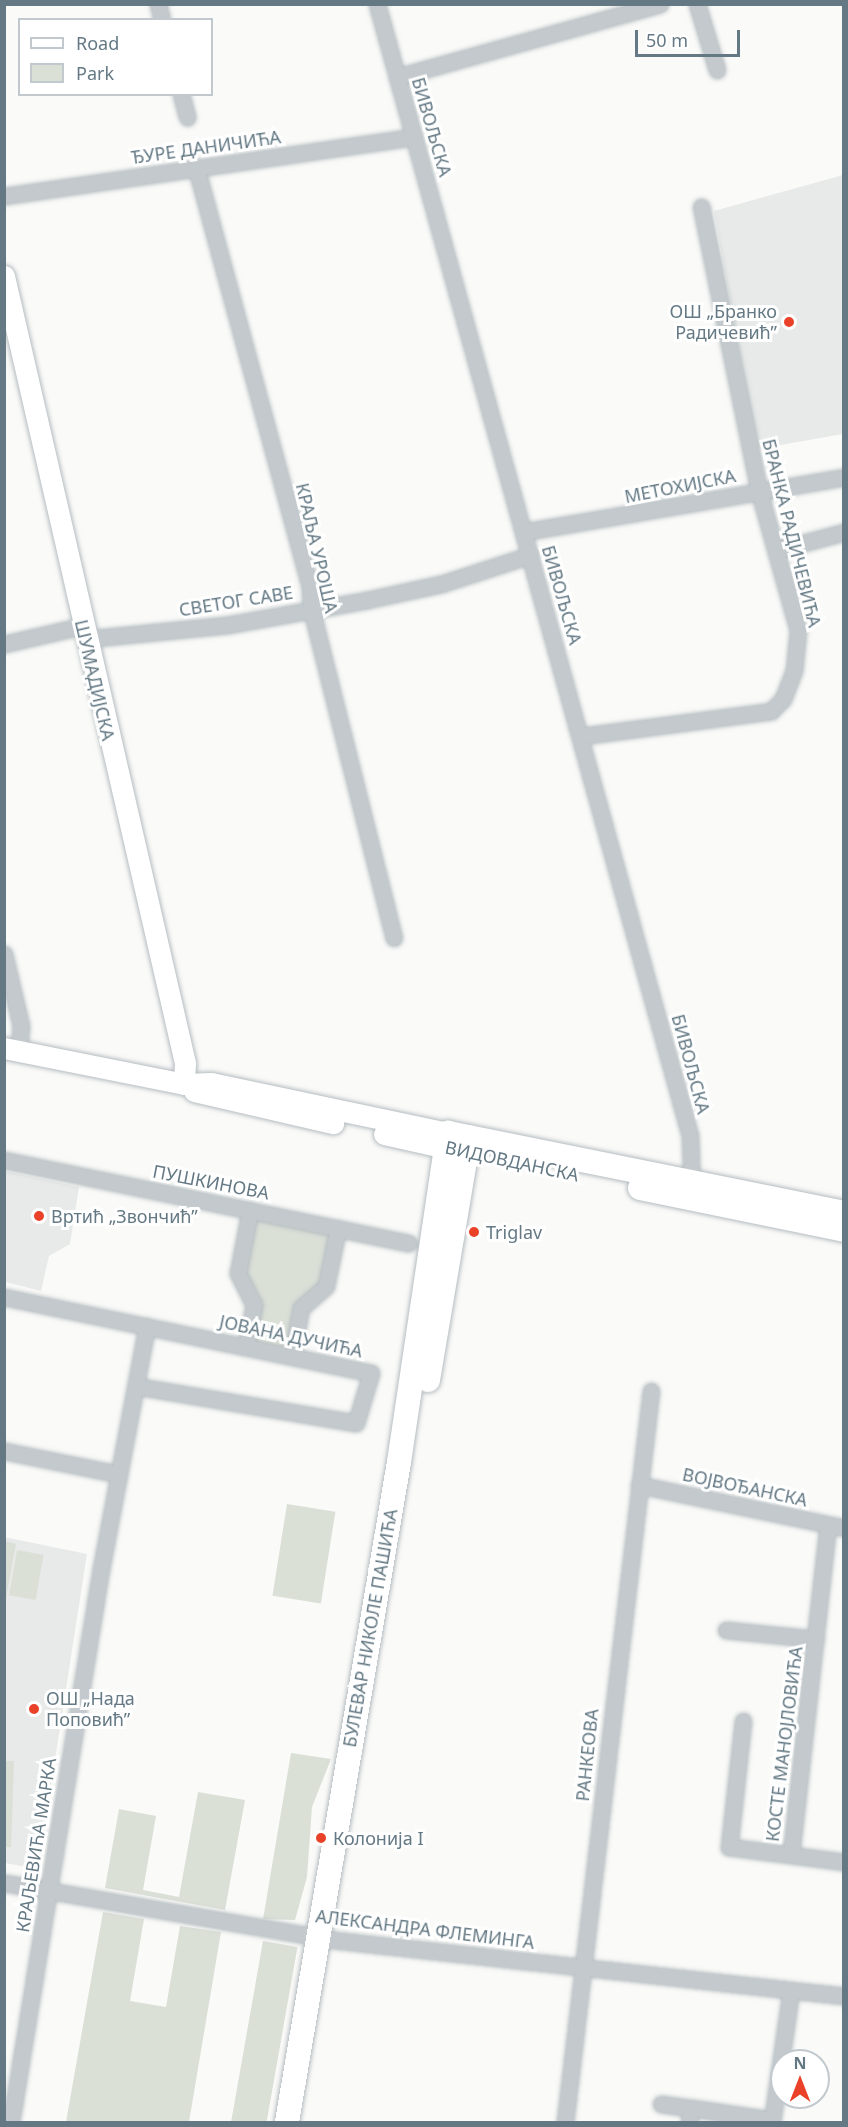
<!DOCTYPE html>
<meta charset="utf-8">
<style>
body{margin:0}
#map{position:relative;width:848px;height:2127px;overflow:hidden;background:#fafaf8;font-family:"Noto Sans",sans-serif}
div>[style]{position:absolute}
.built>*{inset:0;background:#e8eae9}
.green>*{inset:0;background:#dbe0d7;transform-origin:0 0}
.roads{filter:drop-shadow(0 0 2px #b5bdc1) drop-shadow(0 0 2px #b5bdc1)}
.street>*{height:15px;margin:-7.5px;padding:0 7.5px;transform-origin:7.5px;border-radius:7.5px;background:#c3c9cc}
.secondary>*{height:21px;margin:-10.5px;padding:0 10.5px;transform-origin:10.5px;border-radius:10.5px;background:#fff}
.primary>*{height:24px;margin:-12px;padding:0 12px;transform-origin:12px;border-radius:12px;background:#fff}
.dots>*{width:16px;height:16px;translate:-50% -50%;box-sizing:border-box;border:3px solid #fff;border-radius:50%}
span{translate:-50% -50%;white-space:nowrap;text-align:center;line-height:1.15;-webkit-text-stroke:6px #fff;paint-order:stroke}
.street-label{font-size:18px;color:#647984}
.poi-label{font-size:18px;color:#647984}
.right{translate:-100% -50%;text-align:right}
.left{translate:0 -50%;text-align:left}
.frame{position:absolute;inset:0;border:6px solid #647984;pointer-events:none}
.legend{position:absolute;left:18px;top:18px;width:195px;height:78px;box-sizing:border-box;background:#fff;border:2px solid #c1c9ce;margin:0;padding:8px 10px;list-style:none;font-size:18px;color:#647984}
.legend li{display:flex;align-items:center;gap:12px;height:30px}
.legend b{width:30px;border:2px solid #c1c9ce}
.north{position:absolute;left:770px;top:2049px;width:60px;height:60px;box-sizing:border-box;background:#fff;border:2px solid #c1c9ce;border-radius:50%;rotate:0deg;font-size:16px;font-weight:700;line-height:24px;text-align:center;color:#647984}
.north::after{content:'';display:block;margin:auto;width:21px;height:27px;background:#ea4228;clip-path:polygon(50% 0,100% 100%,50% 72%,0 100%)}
.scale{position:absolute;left:635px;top:30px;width:105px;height:27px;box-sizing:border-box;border:3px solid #647984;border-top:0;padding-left:8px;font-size:18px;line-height:21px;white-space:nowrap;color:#647984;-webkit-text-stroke:4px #fff;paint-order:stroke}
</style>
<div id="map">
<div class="built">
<div style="clip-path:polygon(843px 175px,843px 434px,757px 449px,714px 211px)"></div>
<div style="clip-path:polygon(5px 1171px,79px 1187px,70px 1244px,49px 1256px,41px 1291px,5px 1282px)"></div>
<div style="clip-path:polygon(4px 1537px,87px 1554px,38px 1869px,5px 1863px)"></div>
</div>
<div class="green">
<div style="clip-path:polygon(250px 1210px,338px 1228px,326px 1286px,301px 1308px,292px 1356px,246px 1347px,254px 1305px,238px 1273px)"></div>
<div style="left:287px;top:1504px;width:49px;height:93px;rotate:9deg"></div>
<div style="clip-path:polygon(5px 1541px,16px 1544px,5px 1603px,4px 1541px)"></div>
<div style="left:17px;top:1550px;width:27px;height:46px;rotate:10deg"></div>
<div style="clip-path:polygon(291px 1753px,331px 1759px,312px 1807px,307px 1877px,295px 1920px,263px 1919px)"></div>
<div style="clip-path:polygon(5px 1761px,14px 1761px,11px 1847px,5px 1847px)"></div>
<div style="clip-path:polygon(198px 1792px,245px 1800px,225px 1910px,105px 1888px,119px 1809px,156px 1816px,143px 1890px,179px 1897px)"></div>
<div style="clip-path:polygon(103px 1912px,144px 1919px,130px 2001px,166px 2007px,180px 1926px,221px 1932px,189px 2122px,66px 2122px)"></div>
<div style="left:263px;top:1941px;width:35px;height:184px;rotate:10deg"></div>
</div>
<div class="roads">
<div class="street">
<div style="left:158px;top:4px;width:16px;rotate:76deg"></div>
<div style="left:377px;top:4px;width:1174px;rotate:74.54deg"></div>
<div style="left:690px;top:1136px;width:52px;rotate:87.8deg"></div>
<div style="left:697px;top:4px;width:69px;rotate:73.1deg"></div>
<div style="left:397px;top:77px;width:273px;rotate:-15.5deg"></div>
<div style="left:181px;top:94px;width:24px;rotate:75deg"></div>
<div style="left:196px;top:167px;width:435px;rotate:74.8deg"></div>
<div style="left:310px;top:587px;width:21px;rotate:87deg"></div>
<div style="left:311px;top:608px;width:340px;rotate:75.9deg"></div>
<div style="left:4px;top:196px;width:414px;rotate:-8.2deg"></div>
<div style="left:523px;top:532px;width:326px;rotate:-9.7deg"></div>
<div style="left:777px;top:550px;width:69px;rotate:-15deg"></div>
<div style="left:85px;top:639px;width:143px;rotate:-5.6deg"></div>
<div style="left:227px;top:625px;width:142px;rotate:-10.1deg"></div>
<div style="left:367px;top:600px;width:76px;rotate:-12.2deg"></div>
<div style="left:441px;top:584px;width:94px;rotate:-18deg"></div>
<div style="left:4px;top:644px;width:80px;rotate:-13deg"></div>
<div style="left:582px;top:736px;width:191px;rotate:-7.5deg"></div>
<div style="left:771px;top:711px;width:17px;rotate:-45deg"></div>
<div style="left:783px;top:699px;width:30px;rotate:-69deg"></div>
<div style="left:794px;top:671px;width:41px;rotate:-84.4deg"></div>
<div style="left:798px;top:630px;width:144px;rotate:-105.7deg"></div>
<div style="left:759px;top:491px;width:290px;rotate:-101.5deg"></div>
<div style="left:4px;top:954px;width:74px;rotate:76.7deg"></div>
<div style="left:21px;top:1026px;width:25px;rotate:95deg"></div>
<div style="left:4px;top:1160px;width:413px;rotate:11.6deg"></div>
<div style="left:4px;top:1297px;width:375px;rotate:11.7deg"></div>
<div style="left:371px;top:1373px;width:52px;rotate:106.7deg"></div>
<div style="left:356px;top:1423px;width:223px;rotate:-170.5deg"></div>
<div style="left:246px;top:1347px;width:43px;rotate:-79.2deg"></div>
<div style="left:254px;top:1305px;width:36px;rotate:-117deg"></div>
<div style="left:238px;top:1273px;width:64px;rotate:-79.2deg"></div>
<div style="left:292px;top:1356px;width:49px;rotate:-79.4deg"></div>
<div style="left:301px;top:1308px;width:33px;rotate:-41deg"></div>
<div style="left:326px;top:1286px;width:59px;rotate:-78.3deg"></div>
<div style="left:4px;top:1451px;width:116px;rotate:11.4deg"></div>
<div style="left:639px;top:1485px;width:209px;rotate:11.8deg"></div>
<div style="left:726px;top:1630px;width:90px;rotate:5.7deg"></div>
<div style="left:743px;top:1721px;width:127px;rotate:96.3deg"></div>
<div style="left:729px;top:1847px;width:116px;rotate:7.4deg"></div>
<div style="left:791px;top:1854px;width:331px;rotate:-83.6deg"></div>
<div style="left:4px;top:1883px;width:334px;rotate:9.8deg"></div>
<div style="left:333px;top:1940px;width:514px;rotate:6.25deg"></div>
<div style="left:661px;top:2104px;width:30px;rotate:8deg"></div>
<div style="left:11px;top:2122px;width:560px;rotate:-80.76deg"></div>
<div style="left:101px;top:1569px;width:247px;rotate:-79.3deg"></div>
<div style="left:565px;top:2122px;width:736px;rotate:-83.29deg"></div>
<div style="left:689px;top:2122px;width:14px;rotate:-82deg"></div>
<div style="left:691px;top:2108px;width:82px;rotate:8.4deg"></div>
<div style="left:772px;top:2122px;width:133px;rotate:-81.8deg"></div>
</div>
<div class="secondary">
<div style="left:4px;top:276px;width:808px;rotate:77.05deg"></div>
<div style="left:185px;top:1063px;width:21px;rotate:93deg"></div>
<div style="left:4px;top:1048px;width:184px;rotate:11.3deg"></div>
<div style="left:184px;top:1084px;width:27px;rotate:-2deg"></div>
<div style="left:211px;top:1083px;width:242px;rotate:11.9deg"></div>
<div style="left:194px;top:1091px;width:143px;rotate:13deg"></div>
<div style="left:384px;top:1134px;width:64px;rotate:12.7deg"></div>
</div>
<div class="primary">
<div style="left:640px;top:1188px;width:208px;rotate:11.6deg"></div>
<div style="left:428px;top:1380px;width:246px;rotate:-80.4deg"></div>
<div style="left:287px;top:2122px;width:669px;rotate:-80.37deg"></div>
<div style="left:399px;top:1462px;width:333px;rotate:-81.5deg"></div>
<div style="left:448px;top:1133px;width:404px;rotate:11.4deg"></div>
</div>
</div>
<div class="dots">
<div style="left:789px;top:322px;background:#ea4228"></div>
<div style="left:39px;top:1216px;background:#ea4228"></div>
<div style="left:474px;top:1232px;background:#ea4228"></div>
<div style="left:34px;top:1709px;background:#ea4228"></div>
<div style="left:321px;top:1838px;background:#ea4228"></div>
</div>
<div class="street-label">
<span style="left:432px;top:127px;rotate:74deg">БИВОЉСКА</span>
<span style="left:206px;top:147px;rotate:-8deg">ЂУРЕ ДАНИЧИЋА</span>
<span style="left:680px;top:486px;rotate:-11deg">МЕТОХИЈСКА</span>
<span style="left:792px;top:533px;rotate:76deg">БРАНКА РАДИЧЕВИЋА</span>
<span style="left:317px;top:548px;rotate:77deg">КРАЉА УРОША</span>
<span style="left:562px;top:595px;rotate:74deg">БИВОЉСКА</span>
<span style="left:236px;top:601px;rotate:-9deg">СВЕТОГ САВЕ</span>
<span style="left:95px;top:680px;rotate:77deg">ШУМАДИЈСКА</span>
<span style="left:691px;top:1064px;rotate:75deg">БИВОЉСКА</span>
<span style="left:512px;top:1161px;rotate:12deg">ВИДОВДАНСКА</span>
<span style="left:211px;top:1182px;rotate:11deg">ПУШКИНОВА</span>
<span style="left:291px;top:1336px;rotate:12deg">ЈОВАНА ДУЧИЋА</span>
<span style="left:745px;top:1487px;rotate:12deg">ВОЈВОЂАНСКА</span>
<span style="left:370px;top:1628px;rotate:-80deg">БУЛЕВАР НИКОЛЕ ПАШИЋА</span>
<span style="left:784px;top:1744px;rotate:-83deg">КОСТЕ МАНОЈЛОВИЋА</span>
<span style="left:587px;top:1755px;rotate:-84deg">РАНКЕОВА</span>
<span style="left:36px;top:1845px;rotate:-81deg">КРАЉЕВИЋА МАРКА</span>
<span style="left:425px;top:1929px;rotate:7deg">АЛЕКСАНДРА ФЛЕМИНГА</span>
</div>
<div class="poi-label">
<span class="right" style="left:777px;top:322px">ОШ „Бранко<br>Радичевић”</span>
<span class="left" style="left:51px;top:1216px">Вртић „Звончић”</span>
<span class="left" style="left:486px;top:1232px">Triglav</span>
<span class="left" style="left:46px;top:1709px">ОШ „Нада<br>Поповић”</span>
<span class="left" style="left:333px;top:1838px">Колонија I</span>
</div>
<div class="frame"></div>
<ul class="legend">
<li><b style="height:8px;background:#fff"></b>Road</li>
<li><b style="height:16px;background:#dbe0d7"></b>Park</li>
</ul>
<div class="north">N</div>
<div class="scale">50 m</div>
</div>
